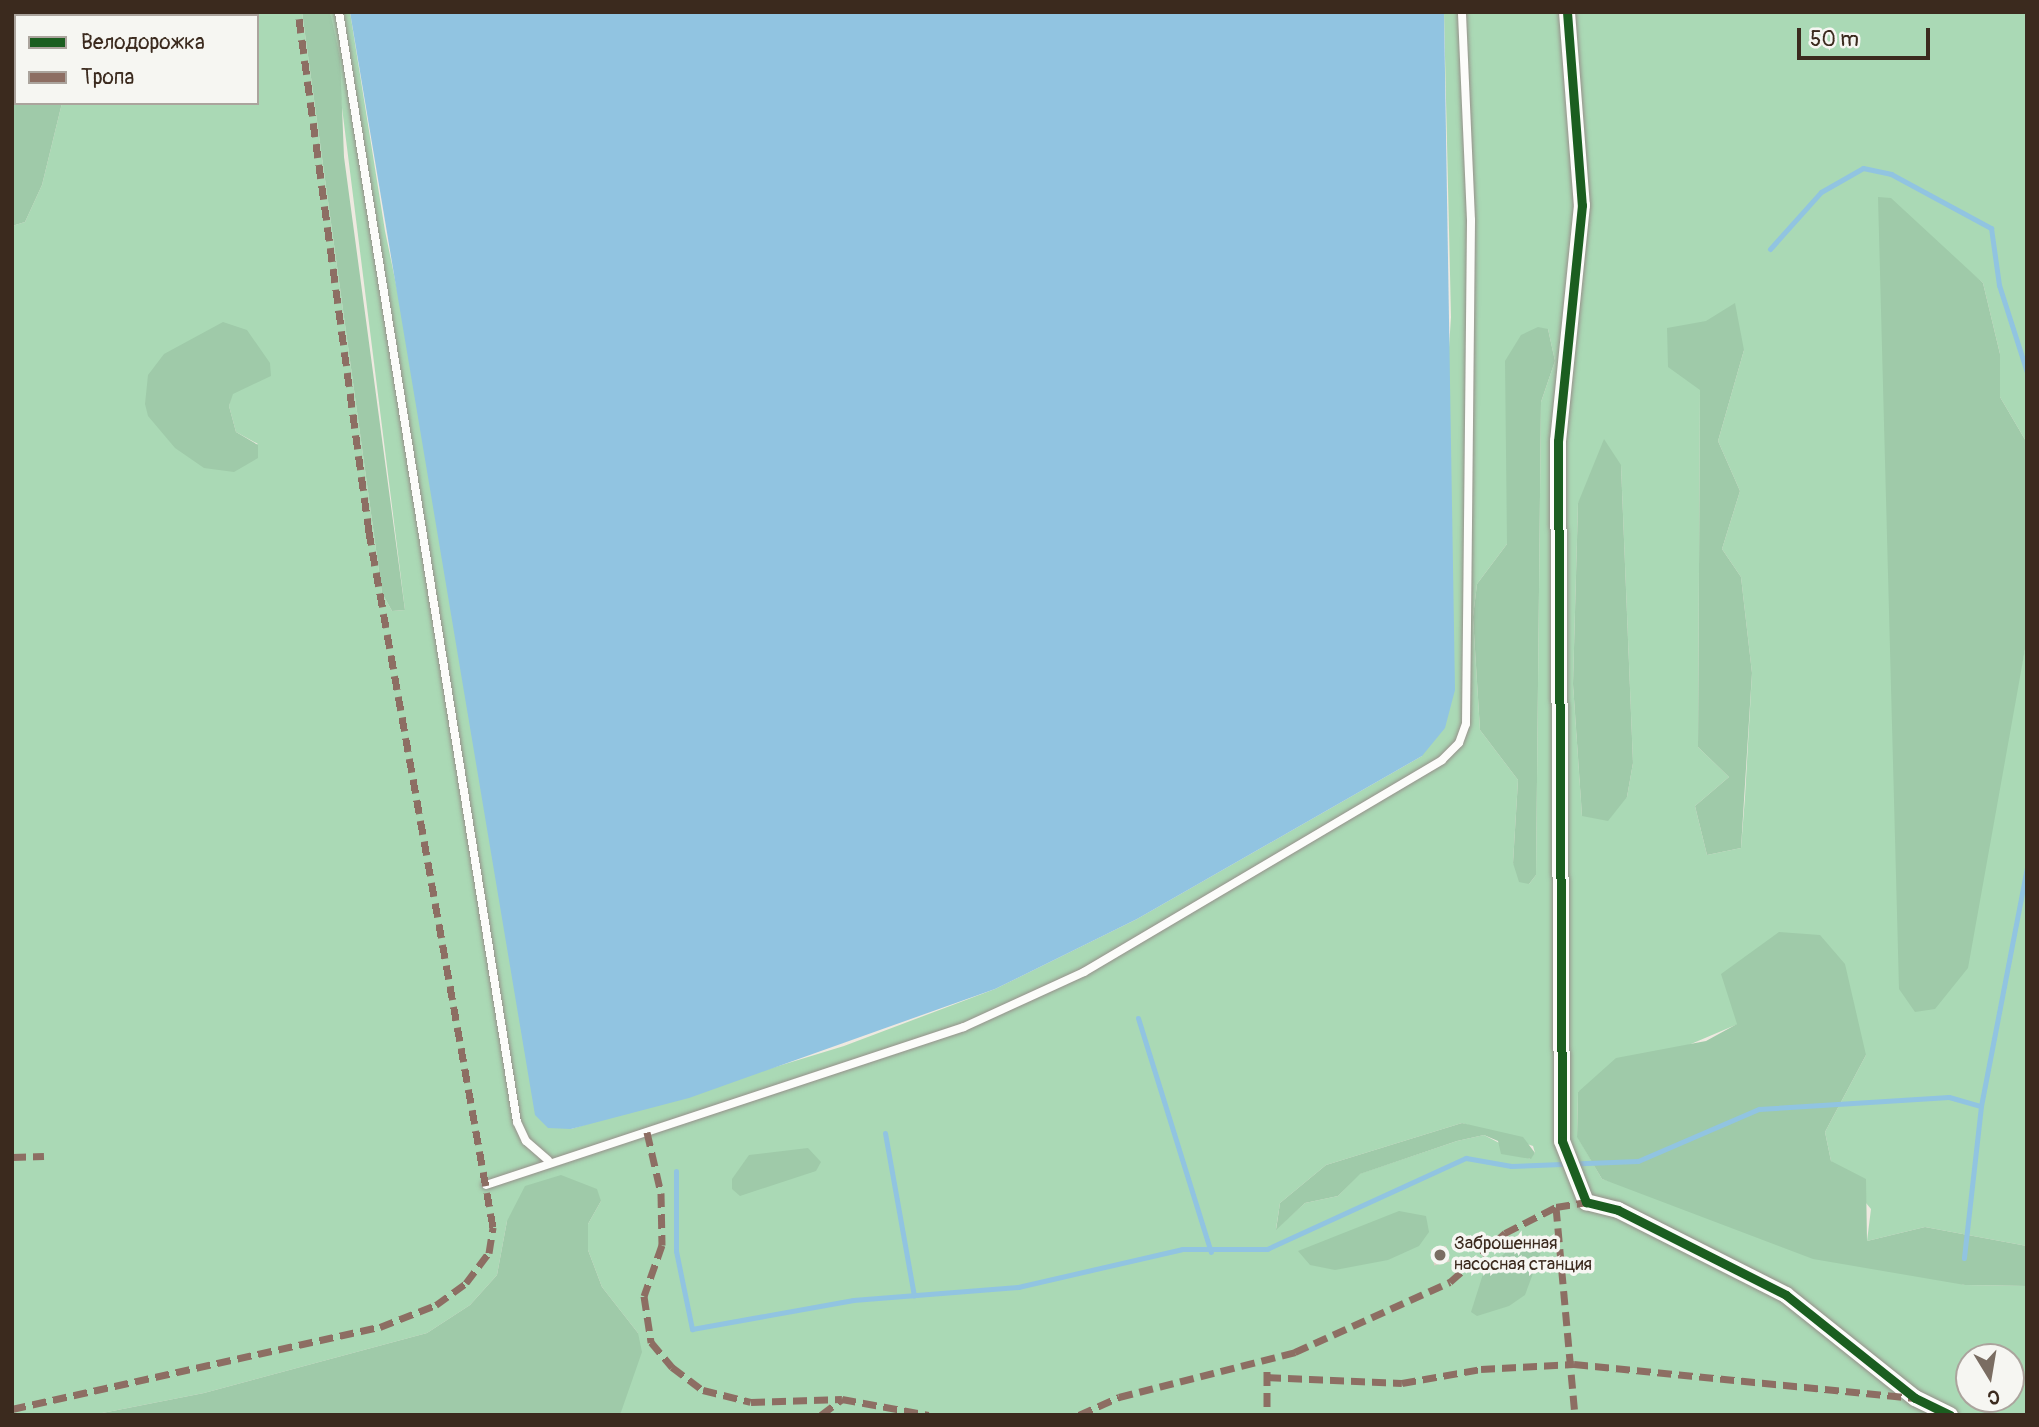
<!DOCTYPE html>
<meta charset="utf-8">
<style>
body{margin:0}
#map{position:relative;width:2039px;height:1427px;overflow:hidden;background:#eee9e0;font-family:Pangolin,sans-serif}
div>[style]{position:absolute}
.green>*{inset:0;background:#aad9b5}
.forest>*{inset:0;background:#9fcaa9}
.water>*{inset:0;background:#91c4e1}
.stream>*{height:5px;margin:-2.5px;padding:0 2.5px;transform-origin:2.5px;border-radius:2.5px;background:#91c4e1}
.building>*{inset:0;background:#d9cfc3;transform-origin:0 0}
.roads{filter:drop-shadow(0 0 2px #96908a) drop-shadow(0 0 2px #96908a)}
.service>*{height:8px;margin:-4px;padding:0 4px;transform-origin:4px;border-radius:4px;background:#fcfcfa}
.minor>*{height:16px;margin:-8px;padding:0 8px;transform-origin:8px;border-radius:8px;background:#fcfcfa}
.quiet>*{height:7px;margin-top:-3.5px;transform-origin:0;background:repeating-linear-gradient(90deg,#8d6e63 0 14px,transparent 0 21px)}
.cycleway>*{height:9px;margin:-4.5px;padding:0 4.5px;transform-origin:4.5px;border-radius:4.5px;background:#1b5e20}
.dots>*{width:19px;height:19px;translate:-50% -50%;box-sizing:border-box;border:4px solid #f6f6f2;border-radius:50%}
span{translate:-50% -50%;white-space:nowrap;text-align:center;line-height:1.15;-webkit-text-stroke:7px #f6f6f2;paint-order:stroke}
.poi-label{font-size:18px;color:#3b2a1e}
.left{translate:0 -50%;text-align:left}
.frame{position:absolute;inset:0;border:14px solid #3b2a1e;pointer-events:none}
.legend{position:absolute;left:14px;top:14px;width:245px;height:91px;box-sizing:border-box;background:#f6f6f2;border:2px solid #aba49d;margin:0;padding:9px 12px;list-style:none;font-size:21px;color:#3b2a1e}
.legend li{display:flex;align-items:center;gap:14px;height:35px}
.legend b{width:35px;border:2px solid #aba49d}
.north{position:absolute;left:1955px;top:1343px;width:70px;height:70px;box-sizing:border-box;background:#f6f6f2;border:2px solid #aba49d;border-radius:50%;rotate:169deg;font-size:19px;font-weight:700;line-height:28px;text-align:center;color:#3b2a1e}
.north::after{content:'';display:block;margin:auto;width:24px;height:32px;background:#7a6d62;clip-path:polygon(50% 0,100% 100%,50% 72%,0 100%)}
.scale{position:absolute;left:1797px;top:28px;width:133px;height:32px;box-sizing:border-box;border:4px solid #3b2a1e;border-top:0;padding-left:9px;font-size:21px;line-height:24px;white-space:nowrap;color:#3b2a1e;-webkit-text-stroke:5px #f6f6f2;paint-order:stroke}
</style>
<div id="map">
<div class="green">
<div style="clip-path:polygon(evenodd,97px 12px,302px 12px,382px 593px,392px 611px,405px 610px,330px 12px,350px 12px,385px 231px,571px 1129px,844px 1046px,995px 989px,1137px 919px,1422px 756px,1451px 317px,1444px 12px,2027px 12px,2027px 443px,2000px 397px,2000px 354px,1983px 283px,1937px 244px,2020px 673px,2027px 638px,2027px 1246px,1925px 1227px,1867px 1241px,1871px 1209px,1831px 1161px,1825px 1132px,1866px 1055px,1738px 1024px,1578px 1092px,1577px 1136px,1602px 1179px,1965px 1285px,2027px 1286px,2027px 1415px,620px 1415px,638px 1333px,602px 1287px,588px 1250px,588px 1224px,601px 1201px,507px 1221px,497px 1275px,470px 1305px,427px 1333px,204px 1393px,92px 1415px,12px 1415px,12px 226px,25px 222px,42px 185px,62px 103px,257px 103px,257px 16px,97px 12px,1548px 329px,1555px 361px,1541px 402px,1536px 875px,1529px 884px,1513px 863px,1518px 780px,1480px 730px,1473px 617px,1477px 584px,1507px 544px,1548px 329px,97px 12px,247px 330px,229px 406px,236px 432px,258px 444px,204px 468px,247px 330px,97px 12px,1744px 350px,1718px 441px,1740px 491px,1722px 549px,1741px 577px,1752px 673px,1745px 797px,1741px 848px,1707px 855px,1695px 806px,1729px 777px,1698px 747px,1700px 390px,1744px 350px,97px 12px,1621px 465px,1633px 763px,1627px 797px,1582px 816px,1573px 684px,1578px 503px,1621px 465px,97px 12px,1462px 1123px,1533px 1146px,1535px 1153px,1530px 1159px,1484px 1135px,1457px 1141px,1359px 1174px,1338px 1196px,1305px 1203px,1276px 1229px,1280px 1203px,1326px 1165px,1462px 1123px,97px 12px,1969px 1357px,2011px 1357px,2011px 1399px,1969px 1399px,1969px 1357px)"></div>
</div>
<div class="forest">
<div style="clip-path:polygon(12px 12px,97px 14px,16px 16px,16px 103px,62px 103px,42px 185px,25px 222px,12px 226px)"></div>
<div style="clip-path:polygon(302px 12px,330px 12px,340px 58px,344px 157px,405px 610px,392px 611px,382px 593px)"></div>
<div style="clip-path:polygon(1878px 197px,1891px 198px,1983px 283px,2000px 354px,2000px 397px,2027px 443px,2027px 638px,1968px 968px,1935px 1009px,1915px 1012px,1899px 989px)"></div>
<div style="clip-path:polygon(1735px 303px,1744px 350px,1718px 441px,1740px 491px,1722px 549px,1741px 577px,1752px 673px,1741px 848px,1707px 855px,1695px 806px,1729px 777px,1698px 747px,1700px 390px,1668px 367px,1667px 328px,1706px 321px)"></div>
<div style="clip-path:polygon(223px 322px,247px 330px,270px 363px,271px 376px,233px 394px,229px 406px,236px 432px,258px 445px,258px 458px,234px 472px,204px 468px,175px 448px,148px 416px,145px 404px,148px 375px,164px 354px)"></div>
<div style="clip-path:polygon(1538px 327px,1548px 329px,1555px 361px,1541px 402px,1536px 875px,1529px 884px,1519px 882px,1513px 863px,1518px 780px,1480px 730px,1473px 617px,1477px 584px,1507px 544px,1505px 361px,1521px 335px)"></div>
<div style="clip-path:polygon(1604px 439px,1621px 465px,1633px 763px,1627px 797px,1608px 821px,1582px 816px,1573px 684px,1578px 503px)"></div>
<div style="clip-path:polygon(1779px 932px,1820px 935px,1845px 964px,1866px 1055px,1825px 1132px,1831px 1161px,1866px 1179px,1867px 1241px,1925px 1227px,2027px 1246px,2027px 1286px,1965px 1285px,1813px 1259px,1602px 1179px,1577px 1137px,1578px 1092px,1616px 1058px,1706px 1041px,1737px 1024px,1721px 974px)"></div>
<div style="clip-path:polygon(1462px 1123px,1523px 1137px,1535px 1153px,1531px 1159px,1501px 1154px,1498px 1141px,1484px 1135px,1457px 1141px,1360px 1174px,1338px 1196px,1305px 1203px,1276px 1230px,1280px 1203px,1326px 1165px)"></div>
<div style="clip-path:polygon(808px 1148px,821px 1162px,816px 1171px,740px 1196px,732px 1189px,732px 1179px,749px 1155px)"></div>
<div style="clip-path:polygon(561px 1175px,597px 1189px,601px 1201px,588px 1224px,588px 1250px,602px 1287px,638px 1333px,642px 1352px,620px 1415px,92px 1415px,204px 1393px,427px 1333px,470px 1305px,497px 1275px,507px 1221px,525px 1186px)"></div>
<div style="clip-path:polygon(1399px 1211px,1426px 1216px,1429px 1232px,1419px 1246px,1388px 1260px,1335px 1270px,1310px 1265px,1298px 1251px)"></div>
<div style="clip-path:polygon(1535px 1238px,1545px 1241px,1525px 1295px,1509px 1306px,1477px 1316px,1471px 1312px,1484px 1271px,1517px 1243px)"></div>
</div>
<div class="water">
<div style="clip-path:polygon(350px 12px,1444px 12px,1455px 690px,1445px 728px,1422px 756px,1137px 919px,995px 989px,689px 1098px,571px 1129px,548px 1128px,535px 1115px)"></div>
</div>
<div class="stream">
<div style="left:1770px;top:249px;width:76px;rotate:-48.2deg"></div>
<div style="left:1821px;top:192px;width:48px;rotate:-29.7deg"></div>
<div style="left:1863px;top:168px;width:29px;rotate:12deg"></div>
<div style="left:1891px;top:174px;width:114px;rotate:28.4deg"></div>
<div style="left:1991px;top:228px;width:58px;rotate:82deg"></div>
<div style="left:1999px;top:285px;width:91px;rotate:72.2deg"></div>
<div style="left:1138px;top:1018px;width:245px;rotate:72.7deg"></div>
<div style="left:1981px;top:1106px;width:242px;rotate:-79.1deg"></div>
<div style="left:885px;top:1133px;width:165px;rotate:79.9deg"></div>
<div style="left:676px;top:1171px;width:80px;rotate:90deg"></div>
<div style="left:676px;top:1251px;width:80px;rotate:78.4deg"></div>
<div style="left:692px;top:1329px;width:164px;rotate:-10.2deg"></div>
<div style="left:853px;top:1300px;width:166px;rotate:-4.5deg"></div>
<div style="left:1018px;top:1287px;width:168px;rotate:-13deg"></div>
<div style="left:1182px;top:1249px;width:85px"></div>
<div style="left:1267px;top:1249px;width:219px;rotate:-24.6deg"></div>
<div style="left:1466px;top:1158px;width:46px;rotate:10.1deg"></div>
<div style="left:1511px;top:1166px;width:127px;rotate:-2.3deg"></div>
<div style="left:1638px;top:1161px;width:132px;rotate:-23.3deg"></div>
<div style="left:1759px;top:1109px;width:190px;rotate:-3.6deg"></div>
<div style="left:1949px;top:1097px;width:33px;rotate:16deg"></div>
<div style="left:1981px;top:1106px;width:153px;rotate:96.4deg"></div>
</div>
<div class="building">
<div style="left:1446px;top:1246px;width:16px;height:16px;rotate:76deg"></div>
</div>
<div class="roads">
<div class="service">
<div style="left:339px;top:12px;width:1124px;rotate:80.89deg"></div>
<div style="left:517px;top:1122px;width:21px;rotate:65deg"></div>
<div style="left:526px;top:1141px;width:29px;rotate:41deg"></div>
<div style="left:486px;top:1185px;width:503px;rotate:-18.29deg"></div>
<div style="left:964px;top:1027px;width:132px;rotate:-24.6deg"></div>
<div style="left:1084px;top:972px;width:416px;rotate:-30.6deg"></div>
<div style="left:1442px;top:760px;width:24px;rotate:-45deg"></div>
<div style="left:1459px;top:743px;width:20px;rotate:-70deg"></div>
<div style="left:1466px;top:724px;width:504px;rotate:-89.43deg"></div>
<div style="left:1471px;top:220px;width:208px;rotate:-92.5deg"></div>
</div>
<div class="minor">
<div style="left:1567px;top:12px;width:194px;rotate:85.6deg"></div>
<div style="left:1582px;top:205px;width:237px;rotate:95.8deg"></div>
<div style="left:1558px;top:441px;width:700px;rotate:89.67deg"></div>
<div style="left:1562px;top:1141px;width:66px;rotate:68.5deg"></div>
<div style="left:1586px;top:1202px;width:33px;rotate:14deg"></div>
<div style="left:1618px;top:1210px;width:188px;rotate:26.8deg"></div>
<div style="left:1786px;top:1295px;width:165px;rotate:38.6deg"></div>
<div style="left:1915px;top:1398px;width:39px;rotate:26deg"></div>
</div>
</div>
<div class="quiet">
<div style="left:647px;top:1132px;width:63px;rotate:77.1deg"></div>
<div style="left:661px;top:1193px;width:52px;rotate:88.9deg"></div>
<div style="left:662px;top:1245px;width:54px;rotate:109.4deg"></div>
<div style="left:644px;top:1296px;width:47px;rotate:81.3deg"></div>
<div style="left:651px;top:1342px;width:33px;rotate:50deg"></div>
<div style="left:672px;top:1367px;width:39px;rotate:37deg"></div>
<div style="left:703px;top:1390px;width:49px;rotate:14deg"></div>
<div style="left:751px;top:1402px;width:91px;rotate:-1.9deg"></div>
<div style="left:842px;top:1399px;width:88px;rotate:10.4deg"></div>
<div style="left:12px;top:1157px;width:32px;rotate:-2deg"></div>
<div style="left:1556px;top:1207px;width:209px;rotate:84.8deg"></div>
<div style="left:1267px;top:1371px;width:44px;rotate:90deg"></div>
<div style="left:1267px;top:1377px;width:135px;rotate:2.5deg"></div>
<div style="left:1402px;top:1383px;width:80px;rotate:-10deg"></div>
<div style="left:1481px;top:1369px;width:93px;rotate:-3.1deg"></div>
<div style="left:1574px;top:1364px;width:340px;rotate:5.7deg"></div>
<div style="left:12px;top:1409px;width:377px;rotate:-12.6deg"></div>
<div style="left:380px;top:1327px;width:60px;rotate:-21.4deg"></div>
<div style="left:436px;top:1305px;width:37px;rotate:-36deg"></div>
<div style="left:466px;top:1283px;width:38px;rotate:-53deg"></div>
<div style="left:489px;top:1253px;width:26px;rotate:-81deg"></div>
<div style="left:493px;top:1227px;width:706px;rotate:-100.12deg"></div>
<div style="left:369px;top:532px;width:525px;rotate:-97.77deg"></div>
<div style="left:821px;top:1415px;width:26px;rotate:-37deg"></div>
<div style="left:1079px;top:1415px;width:44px;rotate:-24.2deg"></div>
<div style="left:1119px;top:1397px;width:182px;rotate:-14.3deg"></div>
<div style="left:1295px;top:1352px;width:170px;rotate:-24.3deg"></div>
<div style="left:1450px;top:1282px;width:74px;rotate:-41.7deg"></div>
<div style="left:1505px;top:1233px;width:57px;rotate:-27deg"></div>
<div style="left:1556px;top:1207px;width:30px;rotate:-9deg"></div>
</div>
<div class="cycleway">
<div style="left:1567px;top:12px;width:194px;rotate:85.6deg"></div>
<div style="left:1582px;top:205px;width:237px;rotate:95.8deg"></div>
<div style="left:1558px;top:441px;width:700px;rotate:89.67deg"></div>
<div style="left:1562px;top:1141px;width:66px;rotate:68.5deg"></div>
<div style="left:1586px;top:1202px;width:33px;rotate:14deg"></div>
<div style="left:1618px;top:1210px;width:188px;rotate:26.8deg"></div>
<div style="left:1786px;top:1295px;width:165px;rotate:38.6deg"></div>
<div style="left:1915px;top:1398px;width:39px;rotate:26deg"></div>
</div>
<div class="dots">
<div style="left:1440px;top:1255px;background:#7a6d62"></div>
</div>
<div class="poi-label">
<span class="left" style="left:1454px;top:1255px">Заброшенная<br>насосная станция</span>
</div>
<div class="frame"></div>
<ul class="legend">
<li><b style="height:9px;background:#1b5e20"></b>Велодорожка</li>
<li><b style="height:9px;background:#8d6e63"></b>Тропа</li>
</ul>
<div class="north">С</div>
<div class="scale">50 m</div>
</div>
